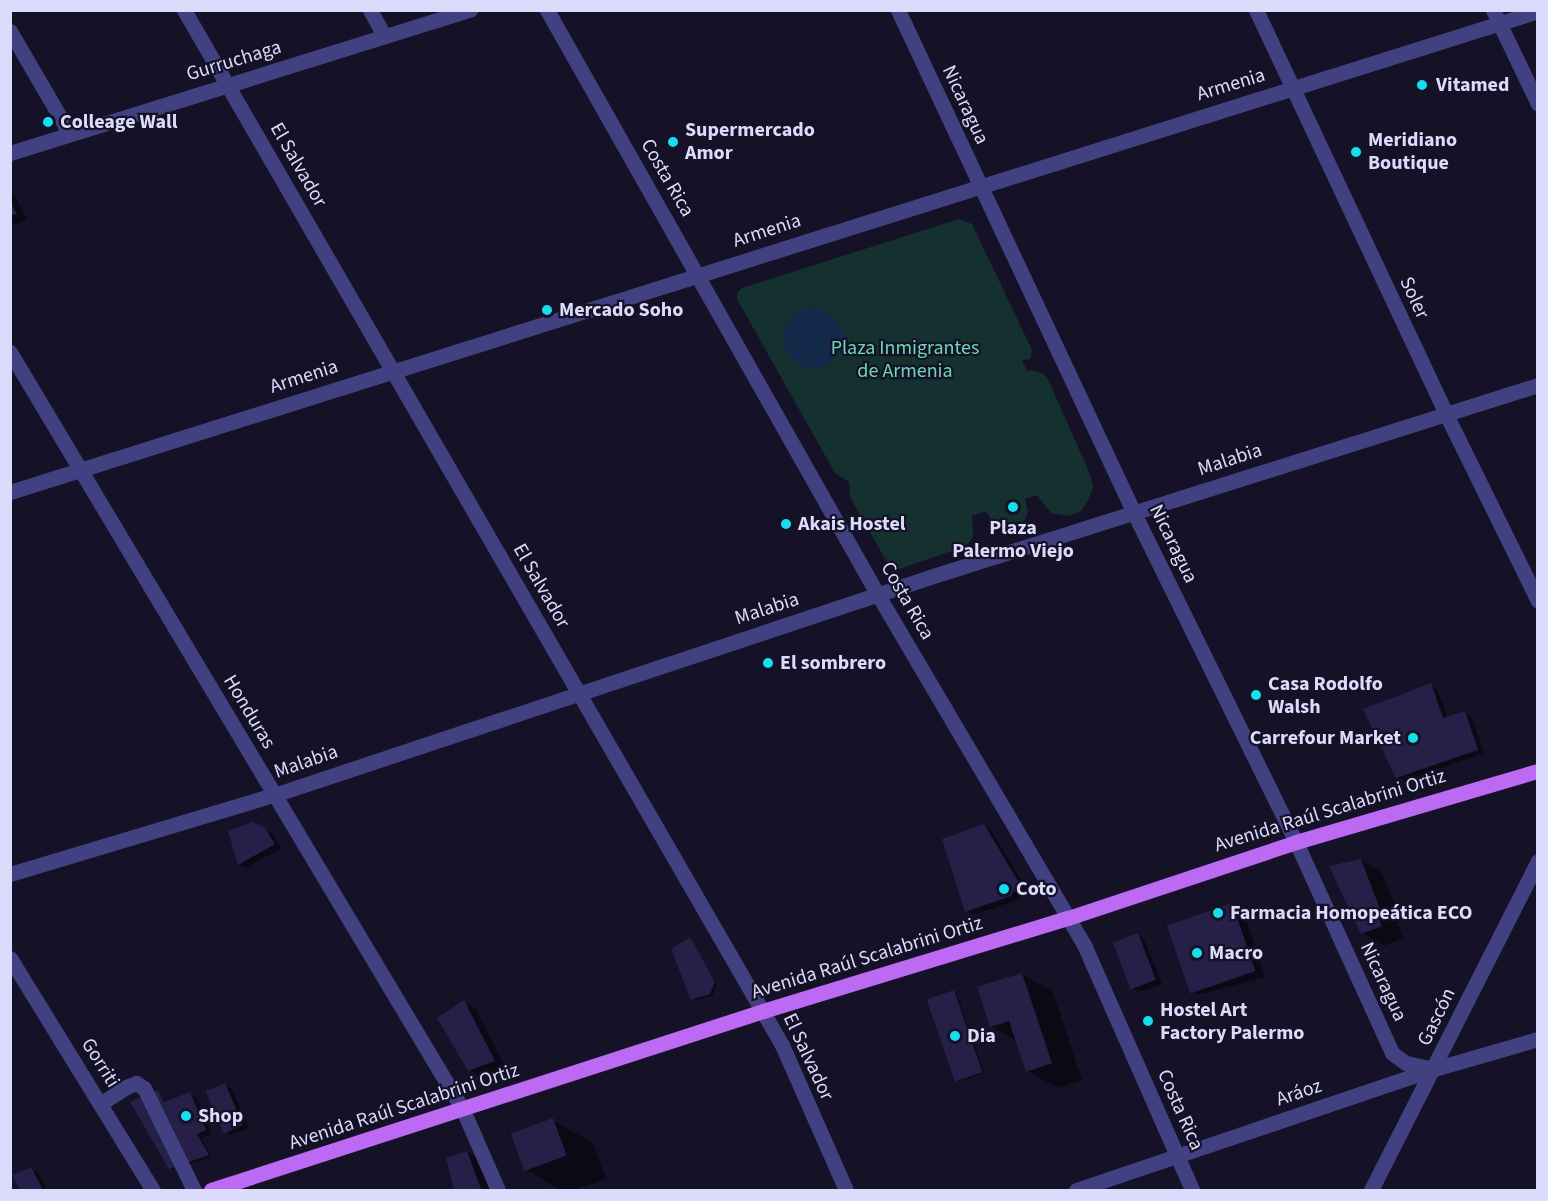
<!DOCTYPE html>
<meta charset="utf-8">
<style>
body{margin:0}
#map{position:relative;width:1548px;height:1201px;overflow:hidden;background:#151227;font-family:"Source Sans 3",sans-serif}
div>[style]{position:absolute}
.green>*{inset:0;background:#15312f}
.water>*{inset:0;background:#13294a}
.round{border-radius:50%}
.shadow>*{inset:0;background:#0007}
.building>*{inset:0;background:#261f47;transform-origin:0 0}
.minor>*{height:15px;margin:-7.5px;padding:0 7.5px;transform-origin:7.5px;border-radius:7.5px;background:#414182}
.major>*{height:15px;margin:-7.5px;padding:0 7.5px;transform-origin:7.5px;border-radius:7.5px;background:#bc6af4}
.dots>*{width:16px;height:16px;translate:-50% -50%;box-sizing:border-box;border:3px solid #151227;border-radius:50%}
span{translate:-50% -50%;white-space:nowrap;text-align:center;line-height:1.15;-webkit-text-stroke:4.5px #151227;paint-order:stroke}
.street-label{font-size:20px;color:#dddbfc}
.poi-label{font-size:20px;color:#dddbfc;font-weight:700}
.left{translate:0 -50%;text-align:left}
.right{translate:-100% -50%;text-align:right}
.park-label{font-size:20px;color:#6bd8b9}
.frame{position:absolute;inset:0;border:12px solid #dddbfc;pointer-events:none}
</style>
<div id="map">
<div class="green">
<div style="clip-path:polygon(959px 219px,972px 224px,1032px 350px,1030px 359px,1022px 360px,1024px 365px,1027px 370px,1039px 372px,1047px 377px,1090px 474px,1093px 487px,1088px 501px,1081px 511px,1070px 516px,1051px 513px,1037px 495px,1025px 499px,1028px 512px,1023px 523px,1006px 529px,992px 521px,986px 511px,972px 516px,973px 537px,966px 546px,896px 570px,888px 564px,850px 497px,849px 482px,835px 473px,737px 299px,738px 292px,742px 288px)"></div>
</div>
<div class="water">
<div class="round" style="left:783px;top:308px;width:60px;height:60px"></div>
</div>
<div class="shadow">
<div style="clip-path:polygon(10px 186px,27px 220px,10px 226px)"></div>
<div style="clip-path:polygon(1430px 685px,1437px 689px,1448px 718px,1465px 713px,1472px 717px,1484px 753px,1405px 781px,1398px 777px)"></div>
<div style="clip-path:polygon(984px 826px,991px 830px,1026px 888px,1018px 900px,973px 915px,967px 911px)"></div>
<div style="clip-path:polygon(264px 829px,272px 833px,281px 848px,246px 868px,239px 864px)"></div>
<div style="clip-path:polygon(1361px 860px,1382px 873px,1401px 921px,1397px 923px,1403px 938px,1384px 946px,1362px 933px)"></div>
<div style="clip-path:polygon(1232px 905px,1243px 911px,1265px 977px,1198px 995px,1191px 991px)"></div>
<div style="clip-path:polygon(1137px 935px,1144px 939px,1162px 984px,1139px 992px,1132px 988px,1115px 948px,1118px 942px)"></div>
<div style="clip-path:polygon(690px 939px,717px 985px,713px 995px,696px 1001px,693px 999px)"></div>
<div style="clip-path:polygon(1022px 974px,1053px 992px,1082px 1080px,1058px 1088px,1027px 1071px,1018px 1042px,991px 1026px)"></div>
<div style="clip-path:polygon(954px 992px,957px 994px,984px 1073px,959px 1082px,956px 1080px)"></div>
<div style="clip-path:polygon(464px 1002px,475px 1008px,505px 1067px,480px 1077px,469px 1070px)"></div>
<div style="clip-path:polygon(225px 1084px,232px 1089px,249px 1128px,231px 1135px,224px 1131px)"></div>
<div style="clip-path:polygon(158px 1092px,166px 1103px,190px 1094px,197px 1098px,212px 1134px,201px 1138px,211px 1157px,173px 1169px,170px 1167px)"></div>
<div style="clip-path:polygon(553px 1120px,593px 1143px,606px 1179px,574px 1190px,561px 1190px,526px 1170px)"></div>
<div style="clip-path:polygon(467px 1152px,497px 1170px,505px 1190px,456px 1190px,450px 1175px,454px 1174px)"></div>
<div style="clip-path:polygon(31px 1169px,38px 1173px,47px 1190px,21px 1190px,14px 1176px)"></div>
</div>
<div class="building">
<div style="clip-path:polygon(10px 201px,17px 214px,10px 216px)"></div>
<div style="clip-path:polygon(1431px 683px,1443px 718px,1465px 711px,1478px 750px,1396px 778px,1363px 709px)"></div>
<div style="clip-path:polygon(253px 822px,265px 828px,275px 844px,238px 865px,228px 831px)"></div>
<div style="clip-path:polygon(984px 824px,1019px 883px,1011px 896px,965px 912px,942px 839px)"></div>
<div style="clip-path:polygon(1361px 859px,1380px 909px,1376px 911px,1382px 926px,1361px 934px,1329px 866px)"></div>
<div style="left:1232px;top:903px;width:72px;height:69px;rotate:71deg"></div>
<div style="left:1138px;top:933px;width:50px;height:27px;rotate:69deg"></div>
<div style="clip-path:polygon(690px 937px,715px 982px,710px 994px,691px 1000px,671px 949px)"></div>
<div style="clip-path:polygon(1022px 973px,1052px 1063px,1026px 1072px,1009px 1021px,990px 1027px,977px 987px)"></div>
<div style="left:954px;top:990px;width:87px;height:29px;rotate:71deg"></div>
<div style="clip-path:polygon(464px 1000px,495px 1061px,468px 1071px,437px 1018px)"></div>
<div style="left:225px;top:1083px;width:46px;height:21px;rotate:67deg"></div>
<div style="clip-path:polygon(158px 1090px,164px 1102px,190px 1092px,206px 1130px,197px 1134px,209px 1155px,169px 1169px,130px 1102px)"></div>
<div style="left:553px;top:1118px;width:40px;height:45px;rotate:70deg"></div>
<div style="clip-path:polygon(467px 1151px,481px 1189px,454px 1190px,446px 1158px)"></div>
<div style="clip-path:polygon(31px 1167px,43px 1190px,20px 1190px,12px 1175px)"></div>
</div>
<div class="minor">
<div style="left:184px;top:10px;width:1195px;rotate:59.98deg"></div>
<div style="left:782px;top:1045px;width:158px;rotate:66.2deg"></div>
<div style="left:370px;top:10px;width:29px;rotate:61deg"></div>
<div style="left:547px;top:10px;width:672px;rotate:60.5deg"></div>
<div style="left:878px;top:595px;width:408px;rotate:59.5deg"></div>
<div style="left:1085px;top:947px;width:266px;rotate:66.2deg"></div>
<div style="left:898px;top:10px;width:556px;rotate:64.86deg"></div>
<div style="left:1134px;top:513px;width:367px;rotate:63.8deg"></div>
<div style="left:1296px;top:842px;width:232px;rotate:65.5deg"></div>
<div style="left:1392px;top:1053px;width:17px;rotate:36deg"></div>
<div style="left:1406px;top:1063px;width:29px;rotate:12deg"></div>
<div style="left:1256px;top:10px;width:446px;rotate:64.8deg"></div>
<div style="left:1446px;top:414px;width:208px;rotate:63.8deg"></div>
<div style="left:1493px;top:10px;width:104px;rotate:64.4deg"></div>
<div style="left:10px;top:31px;width:119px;rotate:59.8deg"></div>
<div style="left:10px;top:153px;width:482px;rotate:-17.3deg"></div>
<div style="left:10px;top:352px;width:883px;rotate:59.14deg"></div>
<div style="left:463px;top:1110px;width:87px;rotate:66.4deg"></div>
<div style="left:10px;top:492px;width:1602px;rotate:-17.47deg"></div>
<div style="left:10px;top:874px;width:276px;rotate:-16.7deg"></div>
<div style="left:274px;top:795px;width:691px;rotate:-18.38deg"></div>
<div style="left:930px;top:577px;width:638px;rotate:-17.53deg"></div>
<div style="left:10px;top:958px;width:273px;rotate:58.4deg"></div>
<div style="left:100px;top:1104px;width:31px;rotate:-33deg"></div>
<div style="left:126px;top:1087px;width:11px;rotate:-22deg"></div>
<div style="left:136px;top:1083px;width:9px;rotate:32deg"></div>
<div style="left:144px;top:1088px;width:114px;rotate:63.9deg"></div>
<div style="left:1076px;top:1190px;width:378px;rotate:-18.7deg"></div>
<div style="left:1434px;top:1069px;width:108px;rotate:-16.1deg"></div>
<div style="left:1371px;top:1190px;width:369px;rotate:-63.1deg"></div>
</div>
<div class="major">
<div style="left:211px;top:1190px;width:580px;rotate:-17.97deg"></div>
<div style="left:763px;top:1011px;width:319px;rotate:-17deg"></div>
<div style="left:1068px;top:918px;width:240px;rotate:-18.4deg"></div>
<div style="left:1296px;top:842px;width:252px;rotate:-16.4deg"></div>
</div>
<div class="dots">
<div style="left:1422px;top:85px;background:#16deed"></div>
<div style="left:48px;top:122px;background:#16deed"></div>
<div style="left:673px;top:142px;background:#16deed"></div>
<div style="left:1356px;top:152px;background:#16deed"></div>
<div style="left:547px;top:310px;background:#16deed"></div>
<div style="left:1013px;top:507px;background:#16deed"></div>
<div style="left:786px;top:524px;background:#16deed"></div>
<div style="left:768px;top:663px;background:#16deed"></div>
<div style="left:1256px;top:695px;background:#16deed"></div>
<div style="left:1413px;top:738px;background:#16deed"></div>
<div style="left:1004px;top:889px;background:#16deed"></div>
<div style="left:1218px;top:913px;background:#16deed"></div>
<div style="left:1197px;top:953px;background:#16deed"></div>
<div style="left:1148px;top:1021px;background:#16deed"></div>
<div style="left:955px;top:1036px;background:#16deed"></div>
<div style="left:186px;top:1116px;background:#16deed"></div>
</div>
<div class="street-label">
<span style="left:234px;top:61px;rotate:-17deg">Gurruchaga</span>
<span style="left:1231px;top:85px;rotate:-17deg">Armenia</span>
<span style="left:965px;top:105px;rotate:65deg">Nicaragua</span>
<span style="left:298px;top:165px;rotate:60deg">El Salvador</span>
<span style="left:667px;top:178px;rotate:60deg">Costa Rica</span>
<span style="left:767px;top:231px;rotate:-18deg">Armenia</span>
<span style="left:1414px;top:298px;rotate:65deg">Soler</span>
<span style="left:304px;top:377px;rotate:-18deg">Armenia</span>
<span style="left:1230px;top:460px;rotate:-18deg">Malabia</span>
<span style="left:1173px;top:544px;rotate:64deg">Nicaragua</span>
<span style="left:541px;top:586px;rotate:60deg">El Salvador</span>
<span style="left:907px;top:601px;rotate:60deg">Costa Rica</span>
<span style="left:767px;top:609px;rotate:-18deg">Malabia</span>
<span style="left:249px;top:712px;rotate:59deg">Honduras</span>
<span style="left:306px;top:762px;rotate:-19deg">Malabia</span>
<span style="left:1330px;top:811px;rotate:-17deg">Avenida Raúl Scalabrini Ortiz</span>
<span style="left:867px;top:958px;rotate:-17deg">Avenida Raúl Scalabrini Ortiz</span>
<span style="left:1383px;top:982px;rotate:65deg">Nicaragua</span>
<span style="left:1437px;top:1017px;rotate:-64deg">Gascón</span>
<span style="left:808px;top:1057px;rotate:65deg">El Salvador</span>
<span style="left:100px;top:1063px;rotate:58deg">Gorriti</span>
<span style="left:1299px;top:1093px;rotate:-19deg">Aráoz</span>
<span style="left:404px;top:1107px;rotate:-18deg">Avenida Raúl Scalabrini Ortiz</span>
<span style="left:1180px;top:1110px;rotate:66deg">Costa Rica</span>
</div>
<div class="poi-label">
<span class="left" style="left:1436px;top:85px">Vitamed</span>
<span class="left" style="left:60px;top:122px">Colleage Wall</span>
<span class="left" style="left:685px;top:142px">Supermercado<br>Amor</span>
<span class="left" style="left:1368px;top:152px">Meridiano<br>Boutique</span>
<span class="left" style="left:559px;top:310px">Mercado Soho</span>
<span class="left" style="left:798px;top:524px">Akais Hostel</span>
<span style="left:1013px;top:540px">Plaza<br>Palermo Viejo</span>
<span class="left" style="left:780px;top:663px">El sombrero</span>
<span class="left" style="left:1268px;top:696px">Casa Rodolfo<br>Walsh</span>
<span class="right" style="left:1401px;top:738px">Carrefour Market</span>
<span class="left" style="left:1016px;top:889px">Coto</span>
<span class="left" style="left:1230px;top:913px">Farmacia Homopeática ECO</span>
<span class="left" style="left:1209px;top:953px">Macro</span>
<span class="left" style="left:1160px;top:1022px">Hostel Art<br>Factory Palermo</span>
<span class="left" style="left:967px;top:1036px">Dia</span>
<span class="left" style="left:198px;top:1116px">Shop</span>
</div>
<div class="park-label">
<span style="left:905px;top:360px">Plaza Inmigrantes<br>de Armenia</span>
</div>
<div class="frame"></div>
</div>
